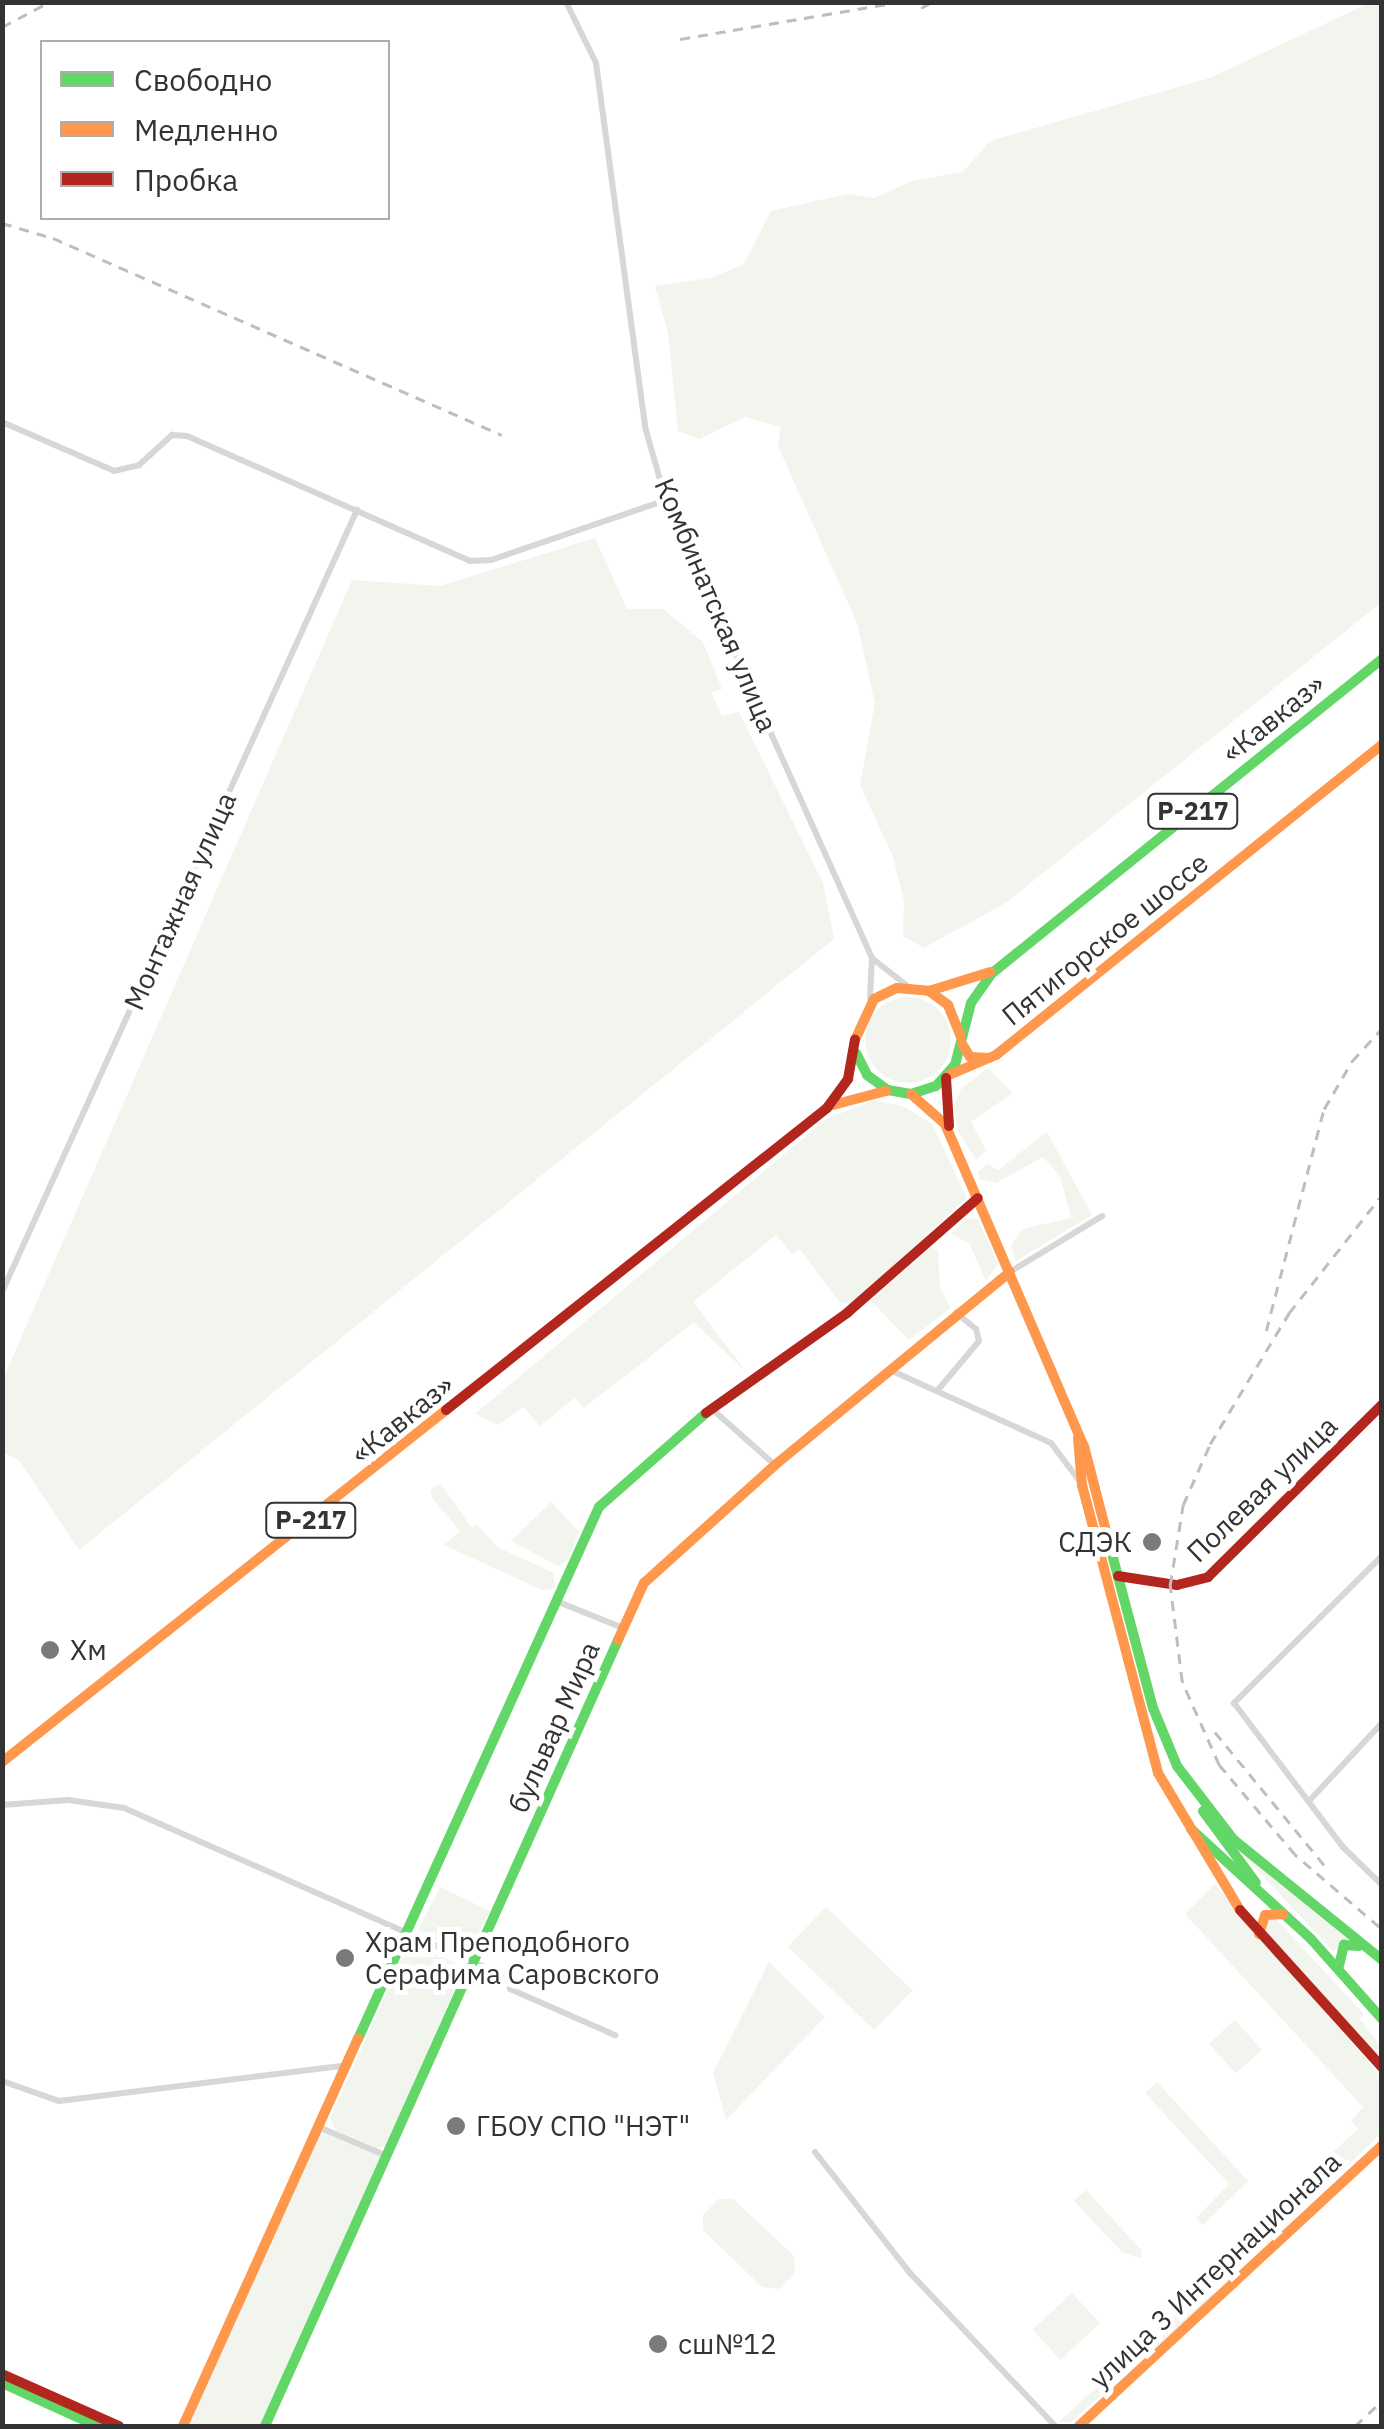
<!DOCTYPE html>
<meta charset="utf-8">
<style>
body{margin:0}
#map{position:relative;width:1384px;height:2429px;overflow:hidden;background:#fff;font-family:"IBM Plex Sans",sans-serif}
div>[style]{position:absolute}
.green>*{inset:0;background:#f1f5ed;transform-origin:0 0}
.round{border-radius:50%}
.street>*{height:6px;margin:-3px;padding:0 3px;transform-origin:3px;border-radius:3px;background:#d7d7d7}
.fast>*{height:10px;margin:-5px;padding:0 5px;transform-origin:5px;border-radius:5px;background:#63d668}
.slow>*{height:10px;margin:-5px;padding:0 5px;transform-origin:5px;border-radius:5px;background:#ff974d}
.jam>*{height:10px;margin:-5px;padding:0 5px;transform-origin:5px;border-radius:5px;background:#b3261e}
.rail>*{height:2.5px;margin-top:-1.25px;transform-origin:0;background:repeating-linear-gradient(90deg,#bebebe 0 10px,transparent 0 18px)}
.dots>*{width:28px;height:28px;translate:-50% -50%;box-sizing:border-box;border:5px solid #fff;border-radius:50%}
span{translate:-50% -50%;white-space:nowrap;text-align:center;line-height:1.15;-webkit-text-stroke:10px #fff;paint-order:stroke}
.shield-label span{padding:2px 8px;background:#fff;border:2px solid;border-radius:8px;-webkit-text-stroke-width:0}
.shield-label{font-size:25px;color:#333;font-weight:700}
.street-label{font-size:28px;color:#333}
.poi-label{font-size:28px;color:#333}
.right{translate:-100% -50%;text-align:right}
.left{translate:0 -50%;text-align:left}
.frame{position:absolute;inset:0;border:5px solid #333;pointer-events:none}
.legend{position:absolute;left:40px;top:40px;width:350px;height:180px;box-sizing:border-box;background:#fff;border:2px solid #adadad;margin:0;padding:12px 18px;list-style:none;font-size:30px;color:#333}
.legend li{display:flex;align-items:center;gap:20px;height:50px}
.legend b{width:50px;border:2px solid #adadad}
</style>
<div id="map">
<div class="green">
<div style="clip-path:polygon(1369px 3px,1382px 3px,1381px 603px,1007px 902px,924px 948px,903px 936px,904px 901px,893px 857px,860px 785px,875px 703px,857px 623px,778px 446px,781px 427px,745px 417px,699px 439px,678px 431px,668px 333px,655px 286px,711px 278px,744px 264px,771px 211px,848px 194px,874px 198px,912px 181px,963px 172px,990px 141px,1210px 78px)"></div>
<div style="clip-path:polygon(595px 538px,627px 609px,663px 609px,703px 642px,722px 689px,711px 692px,722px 716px,739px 712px,823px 883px,834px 939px,79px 1550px,19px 1460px,3px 1453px,3px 1379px,352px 580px,440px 586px)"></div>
<div class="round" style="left:865px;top:997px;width:86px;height:86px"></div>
<div style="clip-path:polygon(988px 1068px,1013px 1093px,971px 1122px,986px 1150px,976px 1160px,957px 1129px,954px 1105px,961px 1089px)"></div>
<div style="clip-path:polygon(874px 1100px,903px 1106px,932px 1124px,967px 1198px,851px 1304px,840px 1303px,800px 1249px,792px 1254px,776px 1235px,693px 1302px,747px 1373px,694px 1322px,584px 1408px,575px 1398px,540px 1426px,523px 1407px,498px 1425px,475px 1414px,826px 1119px)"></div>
<div style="clip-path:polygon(1047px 1132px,1092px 1215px,1016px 1261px,1011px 1245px,1022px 1229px,1071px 1218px,1060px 1176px,1043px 1157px,996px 1183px,979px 1179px,978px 1171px,987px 1164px,998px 1170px)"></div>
<div style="clip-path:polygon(977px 1218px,998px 1264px,986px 1281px,969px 1243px,951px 1234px,965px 1219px)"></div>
<div style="clip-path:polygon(930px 1247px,938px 1250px,940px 1288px,951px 1308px,909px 1340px,871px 1301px)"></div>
<div style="clip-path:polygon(441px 1484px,471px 1527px,477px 1525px,499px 1548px,554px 1573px,555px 1589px,542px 1590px,444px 1545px,460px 1531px,433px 1499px,430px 1490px)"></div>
<div style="clip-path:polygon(551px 1502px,579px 1532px,569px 1559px,558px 1566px,511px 1541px)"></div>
<div style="clip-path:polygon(1230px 1841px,1274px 1878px,1350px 1940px,1333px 1951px)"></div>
<div style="clip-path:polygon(1215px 1884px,1381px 2076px,1381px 2133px,1267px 2244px,1248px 2230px,1358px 2129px,1351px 2121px,1363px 2107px,1185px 1914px)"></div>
<div style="clip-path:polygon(440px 1887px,490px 1911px,470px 1950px,454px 1950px,418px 1930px)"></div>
<div style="left:826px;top:1907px;width:120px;height:55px;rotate:44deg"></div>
<div style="clip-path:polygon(1274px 1917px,1364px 2014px,1360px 2019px,1381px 2046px,1381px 2059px,1269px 1936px,1263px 1925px)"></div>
<div style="clip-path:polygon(416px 1946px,454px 1962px,460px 1977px,386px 2146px,377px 2148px,335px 2130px,330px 2118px,405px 1952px)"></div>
<div style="clip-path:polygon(769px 1962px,825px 2017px,726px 2120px,713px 2073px)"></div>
<div style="left:1235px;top:2020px;width:40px;height:35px;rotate:48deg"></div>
<div style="clip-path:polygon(1157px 2082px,1248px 2181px,1203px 2225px,1196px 2218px,1229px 2184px,1145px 2093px)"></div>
<div style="clip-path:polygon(321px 2128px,387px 2156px,265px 2426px,183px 2426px)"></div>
<div style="clip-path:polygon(1086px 2190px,1142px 2251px,1141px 2258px,1123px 2253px,1074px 2201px)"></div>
<div style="clip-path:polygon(718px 2199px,733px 2199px,794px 2256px,795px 2273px,779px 2289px,762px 2287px,703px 2230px,703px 2215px)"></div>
<div style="clip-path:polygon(1227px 2266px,1229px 2281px,1217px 2281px,1209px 2289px,1213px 2296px,1071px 2422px,1059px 2422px)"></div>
<div style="left:1072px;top:2293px;width:41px;height:54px;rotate:47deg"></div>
</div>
<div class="street">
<div style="left:566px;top:2px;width:68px;rotate:63.8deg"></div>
<div style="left:596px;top:63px;width:367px;rotate:82.3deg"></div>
<div style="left:645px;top:427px;width:76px;rotate:74deg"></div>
<div style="left:666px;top:500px;width:502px;rotate:65.78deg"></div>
<div style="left:872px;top:958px;width:40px;rotate:92.9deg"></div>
<div style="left:2px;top:422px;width:122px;rotate:23.6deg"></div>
<div style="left:114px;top:471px;width:26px;rotate:-13deg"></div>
<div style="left:139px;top:465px;width:45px;rotate:-42.3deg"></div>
<div style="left:172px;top:435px;width:15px;rotate:4deg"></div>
<div style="left:187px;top:436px;width:309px;rotate:23.8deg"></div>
<div style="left:470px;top:561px;width:21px;rotate:-3deg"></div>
<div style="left:491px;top:560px;width:185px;rotate:-18.9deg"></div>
<div style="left:873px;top:959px;width:42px;rotate:38.2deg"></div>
<div style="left:1010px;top:1272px;width:108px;rotate:-31.3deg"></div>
<div style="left:2px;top:1292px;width:859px;rotate:-65.58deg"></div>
<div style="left:890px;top:1370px;width:177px;rotate:24.4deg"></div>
<div style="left:1051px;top:1443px;width:50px;rotate:53.1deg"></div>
<div style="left:937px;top:1391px;width:65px;rotate:-50deg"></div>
<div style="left:979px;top:1341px;width:12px;rotate:-104deg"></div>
<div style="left:976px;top:1329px;width:26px;rotate:-141deg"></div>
<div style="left:712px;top:1409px;width:84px;rotate:41.6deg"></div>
<div style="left:1382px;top:1556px;width:209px;rotate:135.2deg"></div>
<div style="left:1234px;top:1703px;width:181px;rotate:52.9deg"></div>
<div style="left:1343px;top:1847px;width:54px;rotate:44.3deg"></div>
<div style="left:556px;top:1601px;width:72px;rotate:21.9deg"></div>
<div style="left:1309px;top:1801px;width:107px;rotate:-46.9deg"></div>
<div style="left:2px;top:1805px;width:66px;rotate:-4.3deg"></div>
<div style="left:68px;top:1800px;width:57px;rotate:8.1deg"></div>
<div style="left:124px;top:1808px;width:392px;rotate:23.8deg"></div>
<div style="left:483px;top:1966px;width:29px;rotate:29deg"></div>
<div style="left:508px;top:1980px;width:9px;rotate:77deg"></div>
<div style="left:510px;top:1989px;width:115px;rotate:23.7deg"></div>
<div style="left:2px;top:2081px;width:60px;rotate:19.3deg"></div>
<div style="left:59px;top:2101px;width:290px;rotate:-7.1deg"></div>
<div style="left:321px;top:2128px;width:72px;rotate:23deg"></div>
<div style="left:815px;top:2152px;width:154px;rotate:51.9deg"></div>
<div style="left:910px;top:2273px;width:211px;rotate:46.5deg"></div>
</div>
<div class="fast">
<div style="left:856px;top:1053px;width:25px;rotate:63deg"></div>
<div style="left:867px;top:1075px;width:26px;rotate:36deg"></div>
<div style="left:888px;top:1090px;width:23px;rotate:10deg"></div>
<div style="left:911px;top:1094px;width:26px;rotate:-18deg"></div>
<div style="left:936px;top:1086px;width:28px;rotate:-48deg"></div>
<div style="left:955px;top:1065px;width:64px;rotate:-75.5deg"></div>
<div style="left:971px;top:1003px;width:35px;rotate:-55deg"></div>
<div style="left:991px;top:974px;width:502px;rotate:-38.86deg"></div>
<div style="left:1108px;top:1539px;width:175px;rotate:75.1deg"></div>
<div style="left:1153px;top:1708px;width:63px;rotate:67.5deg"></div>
<div style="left:1177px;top:1766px;width:93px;rotate:52.4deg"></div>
<div style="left:1234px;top:1840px;width:191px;rotate:39deg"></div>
<div style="left:1203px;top:1811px;width:89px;rotate:53.6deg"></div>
<div style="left:1191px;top:1829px;width:163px;rotate:42.5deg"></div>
<div style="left:1311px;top:1939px;width:107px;rotate:48.4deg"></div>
<div style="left:1339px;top:1966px;width:22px;rotate:-77deg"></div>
<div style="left:1344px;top:1945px;width:15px;rotate:4deg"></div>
<div style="left:358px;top:2039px;width:584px;rotate:-65.63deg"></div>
<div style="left:599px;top:1507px;width:142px;rotate:-41.3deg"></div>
<div style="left:2px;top:2383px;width:104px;rotate:24.4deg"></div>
<div style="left:265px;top:2426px;width:862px;rotate:-65.81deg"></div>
</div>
<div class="slow">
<div style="left:929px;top:991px;width:64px;rotate:-17.3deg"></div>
<div style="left:855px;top:1040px;width:45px;rotate:-65.1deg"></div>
<div style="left:874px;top:999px;width:25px;rotate:-26deg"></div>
<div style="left:897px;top:988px;width:32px;rotate:5deg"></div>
<div style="left:929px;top:991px;width:24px;rotate:36deg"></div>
<div style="left:948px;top:1005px;width:35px;rotate:68deg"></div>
<div style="left:962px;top:1044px;width:15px;rotate:58deg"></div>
<div style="left:970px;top:1057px;width:19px;rotate:3deg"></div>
<div style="left:949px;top:1075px;width:51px;rotate:-23.1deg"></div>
<div style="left:996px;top:1055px;width:495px;rotate:-38.8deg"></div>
<div style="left:911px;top:1094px;width:45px;rotate:41.4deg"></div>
<div style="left:945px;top:1124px;width:351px;rotate:66.7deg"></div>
<div style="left:1084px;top:1446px;width:96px;rotate:75.5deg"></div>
<div style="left:833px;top:1105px;width:55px;rotate:-14.8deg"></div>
<div style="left:1078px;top:1438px;width:47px;rotate:85.1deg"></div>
<div style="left:1082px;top:1485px;width:298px;rotate:75.2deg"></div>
<div style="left:1158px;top:1773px;width:160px;rotate:59.1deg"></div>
<div style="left:618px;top:1640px;width:63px;rotate:-65.5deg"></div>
<div style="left:644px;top:1583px;width:176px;rotate:-42deg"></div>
<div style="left:775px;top:1465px;width:304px;rotate:-39.4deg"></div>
<div style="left:2px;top:1762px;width:567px;rotate:-38.41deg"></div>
<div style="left:1259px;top:1934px;width:20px;rotate:-72deg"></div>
<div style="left:1265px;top:1915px;width:18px;rotate:-3deg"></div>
<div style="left:183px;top:2426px;width:425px;rotate:-65.7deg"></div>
<div style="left:1079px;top:2426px;width:413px;rotate:-42.8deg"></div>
</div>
<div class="jam">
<div style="left:946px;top:1078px;width:48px;rotate:86.4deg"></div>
<div style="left:446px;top:1410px;width:486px;rotate:-38.4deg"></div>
<div style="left:827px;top:1108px;width:36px;rotate:-54deg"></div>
<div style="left:848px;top:1079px;width:40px;rotate:-80deg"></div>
<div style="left:706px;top:1413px;width:173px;rotate:-35.3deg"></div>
<div style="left:847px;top:1313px;width:174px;rotate:-41.3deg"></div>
<div style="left:1118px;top:1576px;width:60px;rotate:8.7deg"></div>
<div style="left:1177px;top:1585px;width:32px;rotate:-14deg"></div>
<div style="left:1208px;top:1577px;width:245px;rotate:-44.7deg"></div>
<div style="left:1240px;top:1910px;width:212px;rotate:47.9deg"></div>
<div style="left:2px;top:2374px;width:128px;rotate:24deg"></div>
</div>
<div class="rail">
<div style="left:921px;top:8px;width:13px;rotate:-29deg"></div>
<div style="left:2px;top:27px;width:53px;rotate:-28deg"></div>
<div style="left:680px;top:39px;width:222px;rotate:-9.6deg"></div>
<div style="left:2px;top:223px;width:53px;rotate:16.4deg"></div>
<div style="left:53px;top:238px;width:490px;rotate:23.7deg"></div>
<div style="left:1266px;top:1331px;width:229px;rotate:-75.4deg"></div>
<div style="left:1324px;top:1109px;width:56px;rotate:-59.7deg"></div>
<div style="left:1352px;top:1061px;width:45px;rotate:-47.7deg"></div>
<div style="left:1215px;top:1732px;width:175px;rotate:50.6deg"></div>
<div style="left:1379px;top:1927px;width:111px;rotate:-139.4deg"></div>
<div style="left:1295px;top:1855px;width:118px;rotate:-130.2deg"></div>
<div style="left:1219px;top:1765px;width:91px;rotate:-114deg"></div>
<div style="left:1182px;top:1682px;width:98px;rotate:-97.1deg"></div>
<div style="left:1170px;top:1585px;width:81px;rotate:-80.8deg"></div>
<div style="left:1183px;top:1505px;width:67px;rotate:-66.1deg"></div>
<div style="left:1210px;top:1444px;width:153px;rotate:-58.9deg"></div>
<div style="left:1289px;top:1313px;width:150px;rotate:-51.8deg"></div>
<div style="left:1355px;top:2426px;width:37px;rotate:-43deg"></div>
</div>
<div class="dots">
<div style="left:1152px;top:1542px;background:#7a7a7a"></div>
<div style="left:50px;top:1650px;background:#7a7a7a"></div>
<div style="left:345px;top:1958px;background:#7a7a7a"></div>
<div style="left:456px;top:2126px;background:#7a7a7a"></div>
<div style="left:658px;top:2344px;background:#7a7a7a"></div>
</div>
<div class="shield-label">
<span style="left:1193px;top:811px">Р-217</span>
<span style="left:311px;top:1520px">Р-217</span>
</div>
<div class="street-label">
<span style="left:716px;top:605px;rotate:67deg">Комбинатская улица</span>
<span style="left:1273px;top:718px;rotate:-39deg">«Кавказ»</span>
<span style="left:180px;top:901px;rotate:-66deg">Монтажная улица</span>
<span style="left:1105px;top:939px;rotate:-39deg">Пятигорское шоссе</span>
<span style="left:402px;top:1419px;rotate:-39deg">«Кавказ»</span>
<span style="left:1262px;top:1489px;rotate:-44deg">Полевая улица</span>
<span style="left:554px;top:1727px;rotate:-66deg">бульвар Мира</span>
<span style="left:1215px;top:2270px;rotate:-43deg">улица 3 Интернационала</span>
</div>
<div class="poi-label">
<span class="right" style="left:1132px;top:1542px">СДЭК</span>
<span class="left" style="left:70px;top:1650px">Хм</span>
<span class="left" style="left:365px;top:1958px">Храм Преподобного<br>Серафима Саровского</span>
<span class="left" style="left:476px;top:2126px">ГБОУ СПО "НЭТ"</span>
<span class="left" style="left:678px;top:2344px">сш№12</span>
</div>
<div class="frame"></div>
<ul class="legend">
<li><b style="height:12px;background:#63d668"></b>Свободно</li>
<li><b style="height:12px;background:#ff974d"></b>Медленно</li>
<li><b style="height:12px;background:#b3261e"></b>Пробка</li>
</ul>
</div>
